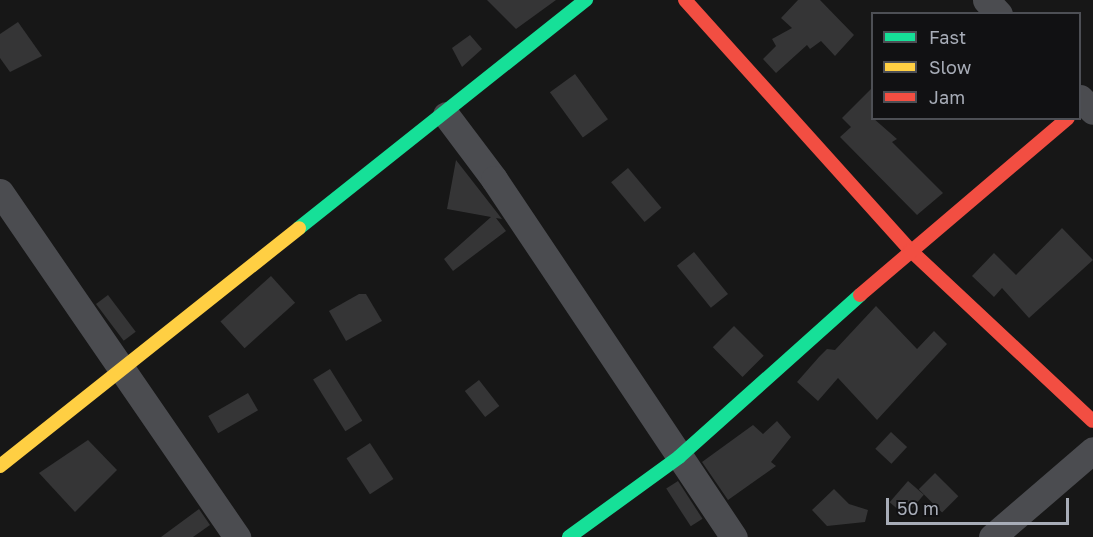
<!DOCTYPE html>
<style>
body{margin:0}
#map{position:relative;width:1093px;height:537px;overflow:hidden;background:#171717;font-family:"Golos Text",sans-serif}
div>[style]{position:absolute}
.building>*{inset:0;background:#353536;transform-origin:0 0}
.street>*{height:27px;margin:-13.5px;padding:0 13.5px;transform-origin:13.5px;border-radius:13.5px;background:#4b4c50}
.fast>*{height:14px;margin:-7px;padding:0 7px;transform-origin:7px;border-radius:7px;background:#16e098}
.slow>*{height:14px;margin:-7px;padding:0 7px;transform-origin:7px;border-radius:7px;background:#ffcf43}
.jam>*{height:14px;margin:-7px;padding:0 7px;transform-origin:7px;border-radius:7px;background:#f24e42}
span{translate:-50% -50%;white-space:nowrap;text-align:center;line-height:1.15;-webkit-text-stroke:5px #111113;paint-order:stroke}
.legend{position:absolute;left:871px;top:12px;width:210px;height:108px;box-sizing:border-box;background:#111113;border:2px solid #4d4f55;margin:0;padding:8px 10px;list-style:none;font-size:18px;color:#a8adb8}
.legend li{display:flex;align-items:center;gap:12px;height:30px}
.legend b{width:30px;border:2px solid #4d4f55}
.scale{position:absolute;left:886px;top:498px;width:183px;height:27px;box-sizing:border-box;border:3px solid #a8adb8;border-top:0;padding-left:8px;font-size:18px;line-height:21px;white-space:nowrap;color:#a8adb8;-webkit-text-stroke:4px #111113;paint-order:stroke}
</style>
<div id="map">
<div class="building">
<div style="clip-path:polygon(487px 0,556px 0,516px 29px)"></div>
<div style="clip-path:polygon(798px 0,820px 0,854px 35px,835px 56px,821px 41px,810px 49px,807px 45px,776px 73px,763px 59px,776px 46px,772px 39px,792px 28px,781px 18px)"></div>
<div style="clip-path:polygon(18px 22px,42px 56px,10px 72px,0 58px,0 34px)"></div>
<div style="clip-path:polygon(470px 35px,482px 49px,462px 67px,452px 48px)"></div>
<div style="left:575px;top:74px;width:56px;height:31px;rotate:54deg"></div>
<div style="clip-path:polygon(873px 87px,873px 118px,897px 139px,892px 142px,943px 193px,917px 215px,840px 137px,851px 127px,842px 118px)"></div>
<div style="clip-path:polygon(456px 160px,502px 219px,496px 218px,506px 231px,453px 271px,444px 259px,491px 217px,447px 209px)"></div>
<div style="left:628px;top:168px;width:52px;height:22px;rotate:50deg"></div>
<div style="clip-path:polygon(1062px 228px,1093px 260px,1029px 318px,1002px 288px,994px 297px,972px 276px,994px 253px,1016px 275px)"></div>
<div style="left:694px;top:252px;width:54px;height:22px;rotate:51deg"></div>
<div style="left:271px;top:276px;width:36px;height:68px;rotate:48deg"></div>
<div style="clip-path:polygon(359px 294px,366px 294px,382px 321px,346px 341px,329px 311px)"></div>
<div style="left:108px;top:295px;width:46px;height:15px;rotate:53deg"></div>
<div style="clip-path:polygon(876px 306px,917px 349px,934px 331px,947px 344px,877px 420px,838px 378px,818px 401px,797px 382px,819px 357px,827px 349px,835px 350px)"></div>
<div style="left:734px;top:326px;width:42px;height:30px;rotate:45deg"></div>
<div style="left:330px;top:369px;width:61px;height:20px;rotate:58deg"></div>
<div style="left:479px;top:380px;width:33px;height:18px;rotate:52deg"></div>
<div style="left:248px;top:393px;width:20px;height:46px;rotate:60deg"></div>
<div style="clip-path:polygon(777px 421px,791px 437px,771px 462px,776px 466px,728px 500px,702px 462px,753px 425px,763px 434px)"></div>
<div style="left:891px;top:432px;width:22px;height:23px;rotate:43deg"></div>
<div style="clip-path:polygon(88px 440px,117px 470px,75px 512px,39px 473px)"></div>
<div style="left:370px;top:443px;width:43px;height:28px;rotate:57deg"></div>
<div style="left:935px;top:473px;width:33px;height:23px;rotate:45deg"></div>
<div style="left:678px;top:481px;width:45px;height:14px;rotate:57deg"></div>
<div style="left:908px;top:481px;width:21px;height:28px;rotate:41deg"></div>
<div style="clip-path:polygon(834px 489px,849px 504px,868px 510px,865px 522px,827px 526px,812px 510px)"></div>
<div style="clip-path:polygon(199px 509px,210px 525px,193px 537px,161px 537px)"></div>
</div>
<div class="street">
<div style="left:986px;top:0;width:19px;rotate:47deg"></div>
<div style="left:1080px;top:98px;width:18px;rotate:45deg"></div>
<div style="left:446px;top:115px;width:80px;rotate:53.1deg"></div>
<div style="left:494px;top:179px;width:431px;rotate:56.2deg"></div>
<div style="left:0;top:192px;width:419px;rotate:55.5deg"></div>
<div style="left:992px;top:537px;width:133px;rotate:-40.7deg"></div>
</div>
<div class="fast">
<div style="left:299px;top:228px;width:367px;rotate:-38.5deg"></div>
<div style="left:569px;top:537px;width:136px;rotate:-36deg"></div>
<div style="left:679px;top:457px;width:243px;rotate:-41.8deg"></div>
</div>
<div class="slow">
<div style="left:0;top:466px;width:382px;rotate:-38.5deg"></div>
</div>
<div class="jam">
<div style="left:685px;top:0;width:336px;rotate:48deg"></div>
<div style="left:910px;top:250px;width:250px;rotate:43.1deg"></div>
<div style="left:860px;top:295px;width:273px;rotate:-40.4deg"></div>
</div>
<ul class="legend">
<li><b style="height:8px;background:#16e098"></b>Fast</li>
<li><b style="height:8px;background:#ffcf43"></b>Slow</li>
<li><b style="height:8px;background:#f24e42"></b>Jam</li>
</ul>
<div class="scale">50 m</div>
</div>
